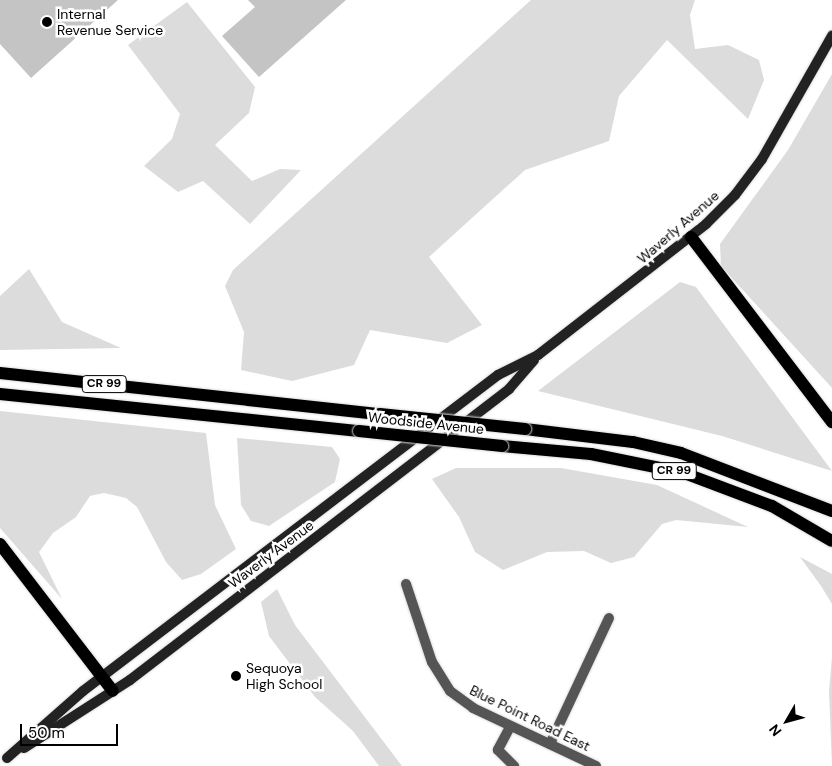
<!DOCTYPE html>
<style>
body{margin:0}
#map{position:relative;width:832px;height:766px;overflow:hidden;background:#fff;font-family:"DM Sans",sans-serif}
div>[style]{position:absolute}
.green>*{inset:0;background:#dcdcdc}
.building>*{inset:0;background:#c4c4c4}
.roads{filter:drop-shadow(0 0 1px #dbdbdb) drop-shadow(0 0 1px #dbdbdb)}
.street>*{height:10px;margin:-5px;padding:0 5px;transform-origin:5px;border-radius:5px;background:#555}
.secondary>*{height:10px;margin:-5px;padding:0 5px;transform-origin:5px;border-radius:5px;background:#222}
.primary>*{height:12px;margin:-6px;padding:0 6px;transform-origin:6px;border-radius:6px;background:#000}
.bridges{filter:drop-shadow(0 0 1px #dbdbdb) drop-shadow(0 0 1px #dbdbdb)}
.primary-bridge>*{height:12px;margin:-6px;padding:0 6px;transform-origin:6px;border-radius:6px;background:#000}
.dots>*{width:14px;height:14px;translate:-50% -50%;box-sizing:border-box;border:2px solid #fff;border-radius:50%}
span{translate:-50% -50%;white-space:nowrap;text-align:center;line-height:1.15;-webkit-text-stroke:5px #fff;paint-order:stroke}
.shield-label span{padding:1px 4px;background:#fff;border:1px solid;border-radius:4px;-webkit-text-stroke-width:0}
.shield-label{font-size:12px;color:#000;font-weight:700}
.poi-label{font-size:14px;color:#000}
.left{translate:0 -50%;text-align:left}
.street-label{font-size:14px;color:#000}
.north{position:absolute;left:762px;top:696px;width:50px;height:50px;-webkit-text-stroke:4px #fff;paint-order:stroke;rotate:232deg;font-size:14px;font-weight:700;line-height:20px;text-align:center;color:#000}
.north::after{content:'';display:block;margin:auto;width:18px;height:22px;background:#000;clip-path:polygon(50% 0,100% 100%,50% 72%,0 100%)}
.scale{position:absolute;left:20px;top:724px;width:98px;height:22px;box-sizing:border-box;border:2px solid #000;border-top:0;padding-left:6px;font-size:15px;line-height:18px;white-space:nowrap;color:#000;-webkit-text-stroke:4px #fff;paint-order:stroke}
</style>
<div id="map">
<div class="green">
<div style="clip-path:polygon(531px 0,695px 0,690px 15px,695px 49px,728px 45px,759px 60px,764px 80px,748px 119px,667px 40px,619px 96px,609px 141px,525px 170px,429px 257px,482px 325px,447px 343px,370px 330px,354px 365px,292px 381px,241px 370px,244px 332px,225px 286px,233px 270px)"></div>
<div style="clip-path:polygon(187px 2px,255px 87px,249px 113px,215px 145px,252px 181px,280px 169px,301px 170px,250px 224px,203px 181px,178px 192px,144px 166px,172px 139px,180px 114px,128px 45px)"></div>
<div style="clip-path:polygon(832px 74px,832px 388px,721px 266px,720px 244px,788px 150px)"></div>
<div style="clip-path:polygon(29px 269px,62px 322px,121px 348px,0 350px,0 296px)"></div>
<div style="clip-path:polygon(680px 282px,696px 287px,832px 471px,722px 436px,538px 391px)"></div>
<div style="clip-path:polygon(0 411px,206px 433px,215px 505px,236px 549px,201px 574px,182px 580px,166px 562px,137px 507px,126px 498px,104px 493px,90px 496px,76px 517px,53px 533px,39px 552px,62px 599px,0 528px)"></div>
<div style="clip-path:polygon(237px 438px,332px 447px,340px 459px,335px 482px,269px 526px,251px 521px,241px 505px)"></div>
<div style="clip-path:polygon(456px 468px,561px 468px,657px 485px,748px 527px,676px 520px,662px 524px,634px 557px,611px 563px,584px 551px,547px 552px,503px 570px,475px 552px,459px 517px,432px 479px)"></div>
<div style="clip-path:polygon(800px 557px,832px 574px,832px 604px,821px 586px)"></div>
<div style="clip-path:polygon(277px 589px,295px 625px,402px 766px,379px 766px,353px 731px,315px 697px,269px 636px,261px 602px)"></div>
<div style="clip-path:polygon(832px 657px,832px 766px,829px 691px)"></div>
</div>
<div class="building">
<div style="clip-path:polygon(0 0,118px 0,31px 78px,0 44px)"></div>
<div style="clip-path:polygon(248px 0,346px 0,259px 77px,222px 36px,255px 7px)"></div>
</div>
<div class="roads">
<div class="street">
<div style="left:406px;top:584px;width:82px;rotate:71.6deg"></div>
<div style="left:432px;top:662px;width:34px;rotate:58deg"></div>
<div style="left:450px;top:691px;width:29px;rotate:36deg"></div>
<div style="left:473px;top:708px;width:136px;rotate:25.2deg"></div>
<div style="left:510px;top:727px;width:26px;rotate:118deg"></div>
<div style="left:498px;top:750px;width:23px;rotate:45deg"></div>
<div style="left:550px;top:744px;width:139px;rotate:-64.9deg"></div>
</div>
<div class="secondary">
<div style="left:24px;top:748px;width:126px;rotate:-32.7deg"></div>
<div style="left:130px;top:680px;width:478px;rotate:-37.5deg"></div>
<div style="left:509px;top:389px;width:38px;rotate:-49deg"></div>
<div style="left:7px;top:758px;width:101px;rotate:-41.4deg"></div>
<div style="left:83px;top:691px;width:522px;rotate:-37.29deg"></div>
<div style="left:498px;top:375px;width:45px;rotate:-26.6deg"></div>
<div style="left:538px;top:355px;width:213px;rotate:-37.9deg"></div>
<div style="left:706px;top:224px;width:41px;rotate:-45deg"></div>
<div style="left:735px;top:195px;width:45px;rotate:-53.1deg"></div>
<div style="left:762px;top:159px;width:142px;rotate:-60.4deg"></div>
</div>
<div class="primary">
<div style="left:691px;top:237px;width:233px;rotate:52.7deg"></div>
<div style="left:0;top:373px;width:382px;rotate:6.2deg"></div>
<div style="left:0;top:394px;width:361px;rotate:5.9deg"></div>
<div style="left:525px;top:429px;width:109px;rotate:6.9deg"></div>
<div style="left:633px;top:442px;width:49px;rotate:12.9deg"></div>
<div style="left:681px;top:453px;width:162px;rotate:21deg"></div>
<div style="left:502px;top:446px;width:89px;rotate:5.1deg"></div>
<div style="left:591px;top:454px;width:95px;rotate:11.5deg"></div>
<div style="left:684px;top:473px;width:94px;rotate:20.6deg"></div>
<div style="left:772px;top:506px;width:69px;rotate:30.3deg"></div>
<div style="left:0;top:544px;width:185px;rotate:52.5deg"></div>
</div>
</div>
<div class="bridges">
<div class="primary-bridge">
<div style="left:380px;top:414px;width:146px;rotate:5.9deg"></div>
<div style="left:359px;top:431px;width:144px;rotate:6deg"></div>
</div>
</div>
<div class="dots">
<div style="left:47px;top:22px;background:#000"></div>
<div style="left:236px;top:676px;background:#000"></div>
</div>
<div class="shield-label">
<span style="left:104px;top:384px">CR 99</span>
<span style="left:674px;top:471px">CR 99</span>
</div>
<div class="poi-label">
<span class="left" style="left:57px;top:22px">Internal<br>Revenue Service</span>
<span class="left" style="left:246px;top:676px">Sequoya<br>High School</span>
</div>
<div class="street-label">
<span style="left:678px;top:227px;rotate:-41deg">Waverly Avenue</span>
<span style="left:426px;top:423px;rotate:6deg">Woodside Avenue</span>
<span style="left:271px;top:554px;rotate:-37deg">Waverly Avenue</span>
<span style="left:530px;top:718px;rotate:26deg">Blue Point Road East</span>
</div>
<div class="north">N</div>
<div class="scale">50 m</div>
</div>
